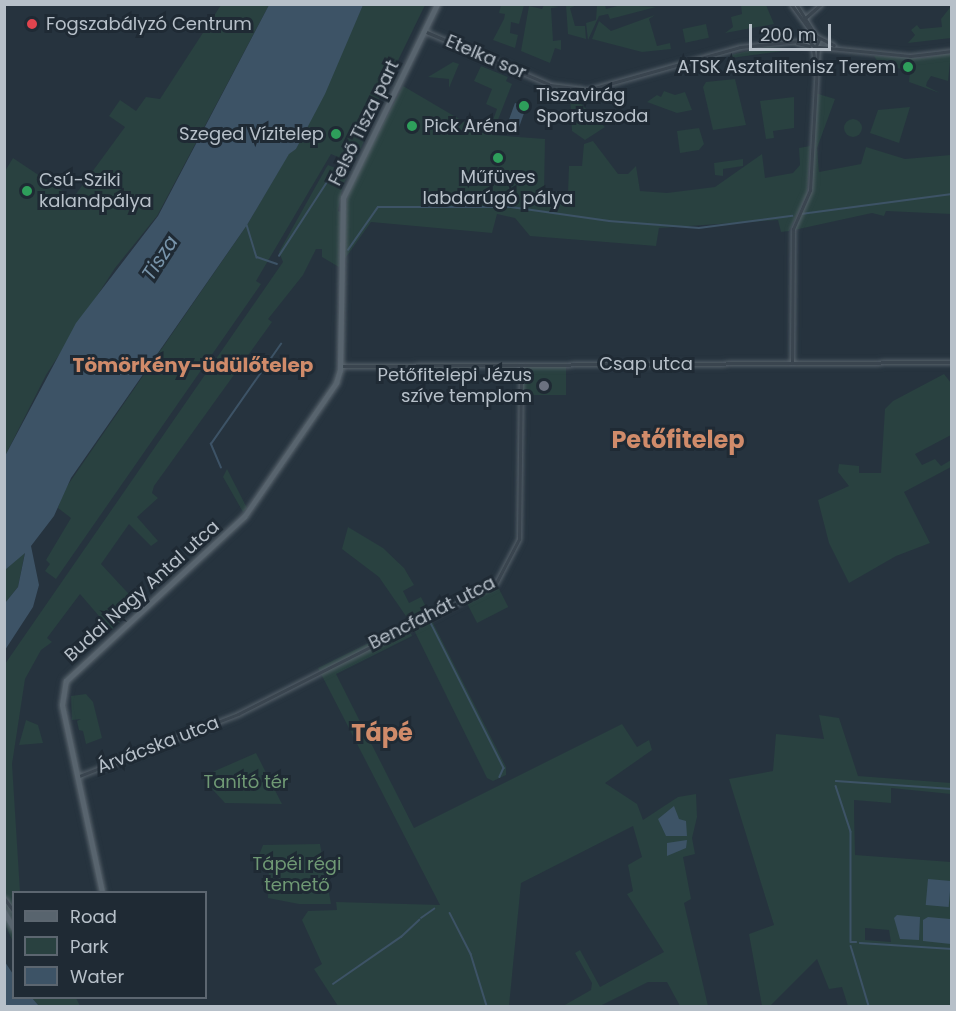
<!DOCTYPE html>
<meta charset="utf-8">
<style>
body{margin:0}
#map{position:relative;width:956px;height:1011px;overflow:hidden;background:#26333e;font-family:Poppins,sans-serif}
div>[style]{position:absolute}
.green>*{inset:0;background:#294140;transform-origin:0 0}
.round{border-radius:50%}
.water>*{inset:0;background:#3d5366;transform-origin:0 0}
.stream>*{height:1.5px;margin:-0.75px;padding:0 0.75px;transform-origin:0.75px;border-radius:0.75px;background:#3d5366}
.roads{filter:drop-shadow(0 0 2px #58636c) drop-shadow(0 0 2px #58636c)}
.minor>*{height:3px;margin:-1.5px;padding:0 1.5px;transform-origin:1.5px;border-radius:1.5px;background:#3a454f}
.major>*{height:4.5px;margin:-2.25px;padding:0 2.25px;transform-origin:2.25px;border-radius:2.25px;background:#58646e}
.dots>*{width:16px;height:16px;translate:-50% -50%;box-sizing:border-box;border:3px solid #1f2a34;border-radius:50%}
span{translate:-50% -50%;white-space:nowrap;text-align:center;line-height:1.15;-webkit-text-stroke:6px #1f2a34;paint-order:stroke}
.poi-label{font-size:18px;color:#b7c0c9}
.left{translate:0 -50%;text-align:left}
.right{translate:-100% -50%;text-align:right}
.street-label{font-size:18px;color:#b7c0c9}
.park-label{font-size:18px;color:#6f9974}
.water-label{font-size:20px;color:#7894aa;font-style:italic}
.neighbourhood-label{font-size:20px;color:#d08b6a;font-weight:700}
.district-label{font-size:24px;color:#d08b6a;font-weight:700}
.frame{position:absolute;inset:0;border:6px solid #b7c0c9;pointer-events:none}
.legend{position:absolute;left:12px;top:891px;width:195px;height:108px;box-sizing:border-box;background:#1f2a34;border:2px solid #5c6670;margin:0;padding:8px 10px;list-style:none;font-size:18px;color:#b7c0c9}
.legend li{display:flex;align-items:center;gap:12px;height:30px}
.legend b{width:30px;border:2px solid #5c6670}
.scale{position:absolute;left:749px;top:24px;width:82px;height:27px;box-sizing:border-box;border:3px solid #b7c0c9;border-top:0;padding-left:8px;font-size:18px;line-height:21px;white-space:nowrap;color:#b7c0c9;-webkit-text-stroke:4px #1f2a34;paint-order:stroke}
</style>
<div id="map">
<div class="green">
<div style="clip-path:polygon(221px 5px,269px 5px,157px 216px,115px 268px,46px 375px,5px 456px,5px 171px,13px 158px,73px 198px,125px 127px,109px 116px,120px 100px,136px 111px,146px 97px,160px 99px)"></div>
<div style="clip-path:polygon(363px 5px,425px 5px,366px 126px,370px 129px,343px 185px,338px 211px,344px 213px,349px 189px,403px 86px,483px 133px,489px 131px,497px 109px,486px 104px,492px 89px,474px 81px,481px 66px,508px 77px,506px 81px,512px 84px,492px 135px,545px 139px,544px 192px,568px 193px,569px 166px,582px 166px,584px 144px,593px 141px,618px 174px,628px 174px,636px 166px,640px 191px,667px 193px,715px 187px,762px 154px,765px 178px,793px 173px,800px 165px,799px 148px,810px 146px,807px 194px,789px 231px,781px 232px,778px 220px,659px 228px,656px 246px,530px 236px,515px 218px,497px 214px,492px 233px,371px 222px,339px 267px,322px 257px,322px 249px,316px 249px,303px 275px,268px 319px,272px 322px,154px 486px,152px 493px,158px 498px,137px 517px,158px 541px,151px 546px,129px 524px,101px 564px,139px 605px,111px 630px,80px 594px,47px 638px,52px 642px,41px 650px,25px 679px,12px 764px,20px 892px,14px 892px,13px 942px,5px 924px,5px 664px,283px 262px,279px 252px,326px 168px,328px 165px,340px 170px,345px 160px,331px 154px,256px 281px,261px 284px,56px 579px,45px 571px,50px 564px,46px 560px,71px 518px,58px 508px,63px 492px,247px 225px,289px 153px,296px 149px)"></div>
<div style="clip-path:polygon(501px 5px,524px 5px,519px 24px,511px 22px,510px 33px,518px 35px,515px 48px,493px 40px,504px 19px,505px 14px,499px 13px)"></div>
<div style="clip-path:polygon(544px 5px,559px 7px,551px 8px,553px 41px,561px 40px,561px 50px,555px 48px,550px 63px,521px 51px,529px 6px,542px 9px)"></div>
<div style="clip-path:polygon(566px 5px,577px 5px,570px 8px,575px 26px,585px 26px,586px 39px,568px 34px)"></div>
<div style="clip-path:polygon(621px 5px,656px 7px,610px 19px,608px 14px,599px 16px,588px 40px,586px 23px,596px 20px,597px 5px,605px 5px,606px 9px)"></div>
<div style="clip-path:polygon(741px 5px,766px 5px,774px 24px,725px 33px,733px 27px,731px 17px,742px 14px)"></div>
<div style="clip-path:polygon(952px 5px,951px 38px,908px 43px,915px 35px,911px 30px,917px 25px,920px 29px,942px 27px,941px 19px)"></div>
<div style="clip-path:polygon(655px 15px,649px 19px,657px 46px,670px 43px,671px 49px,642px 52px,592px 39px,599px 21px,611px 31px)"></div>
<div style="left:706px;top:24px;width:14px;height:24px;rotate:78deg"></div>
<div style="clip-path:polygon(768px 47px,798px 49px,731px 58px,730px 55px)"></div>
<div style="clip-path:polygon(951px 53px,948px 81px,931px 76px,927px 82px,926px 86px,940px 93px,909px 82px,910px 72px,878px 62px,874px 56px,923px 58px)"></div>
<div style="clip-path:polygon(453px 62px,459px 64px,449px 88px,449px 79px,428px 77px)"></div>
<div style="clip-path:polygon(735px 79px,746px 125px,713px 130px,703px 87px,706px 82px)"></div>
<div style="clip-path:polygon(664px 91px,675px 95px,685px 92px,692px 110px,677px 113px,647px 102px,657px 95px,661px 97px)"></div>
<div style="clip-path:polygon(815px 93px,835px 99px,817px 148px,819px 172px,861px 164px,866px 147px,905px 159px,951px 155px,951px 214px,886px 211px,884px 216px,872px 213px,794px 230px,811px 193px)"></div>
<div style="clip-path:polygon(582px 95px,584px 100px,580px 103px,605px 127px,585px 140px,572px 131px,570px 97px)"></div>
<div style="clip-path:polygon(794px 97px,794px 128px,773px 131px,774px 138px,766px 139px,760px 101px)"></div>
<div style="clip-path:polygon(910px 107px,899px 143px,870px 133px,878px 110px)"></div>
<div class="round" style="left:844px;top:119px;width:18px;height:18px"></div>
<div style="clip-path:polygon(699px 128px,704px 144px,699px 150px,680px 153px,677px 131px)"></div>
<div style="clip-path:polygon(743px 159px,743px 166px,723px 169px,723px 176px,715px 175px,714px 163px)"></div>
<div style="left:566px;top:364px;width:31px;height:45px;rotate:90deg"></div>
<div style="clip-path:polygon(944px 374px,951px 383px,951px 435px,915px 454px,922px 465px,935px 459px,941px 466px,951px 460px,951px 467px,904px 492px,930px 543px,896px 556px,849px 583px,829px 543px,818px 500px,849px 486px,838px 472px,839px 464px,859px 466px,859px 473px,881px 473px,885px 409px,893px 401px)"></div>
<div style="clip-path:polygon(227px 469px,247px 508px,243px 512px,223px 477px)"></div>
<div style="clip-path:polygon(348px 527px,383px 548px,404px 568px,414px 585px,403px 591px,409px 603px,421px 597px,427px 609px,419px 612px,421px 617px,410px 622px,379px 577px,342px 549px)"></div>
<div style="clip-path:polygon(25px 552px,18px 587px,5px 603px,5px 570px)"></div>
<div style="left:496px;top:583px;width:27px;height:35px;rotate:63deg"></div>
<div style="clip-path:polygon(430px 617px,506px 767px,506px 775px,493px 781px,487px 778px,412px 626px)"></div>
<div style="clip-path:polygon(407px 624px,412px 636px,336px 674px,414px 828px,622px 724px,637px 747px,649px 740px,652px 750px,605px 783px,637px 804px,643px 820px,678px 797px,696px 794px,697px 817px,692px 838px,695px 854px,683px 857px,691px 899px,684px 903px,708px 1006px,680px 1006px,667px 982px,648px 982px,600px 1006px,563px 1006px,591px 990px,592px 983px,575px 953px,580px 950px,600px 987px,664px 952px,627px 894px,633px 891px,628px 865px,642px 857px,633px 826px,521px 883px,509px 1006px,338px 1006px,314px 969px,322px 964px,302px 920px,308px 911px,337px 910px,336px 902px,440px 905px,318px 668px)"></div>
<div style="clip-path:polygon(86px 694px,93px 702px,102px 738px,86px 744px,83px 731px,79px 730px,77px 721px,81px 719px,72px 720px,71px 696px)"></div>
<div style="clip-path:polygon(evenodd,819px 715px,839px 718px,858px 776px,951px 783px,951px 794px,891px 788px,891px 803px,854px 800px,854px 812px,855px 855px,951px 862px,951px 1006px,848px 1006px,842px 987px,829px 989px,817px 959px,770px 1006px,762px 1006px,749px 934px,774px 925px,729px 779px,773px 771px,776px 734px,824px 739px,819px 715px,865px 928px,889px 930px,891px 942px,865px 940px,865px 928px)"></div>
<div style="clip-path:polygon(26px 720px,38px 725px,43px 743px,19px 745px)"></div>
<div style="clip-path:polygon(256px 753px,282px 804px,225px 803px,201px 777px)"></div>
<div style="clip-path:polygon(320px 844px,331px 904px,299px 904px,268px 898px,269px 867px,256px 863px,263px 845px)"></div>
<div style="clip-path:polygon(32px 998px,76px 998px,80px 1006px,39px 1006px)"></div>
</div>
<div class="water">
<div style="clip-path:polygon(269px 5px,363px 5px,325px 94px,296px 149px,289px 154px,247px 225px,71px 478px,54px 516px,31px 546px,39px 585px,33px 607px,5px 650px,5px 603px,18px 587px,25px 553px,5px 570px,5px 456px,76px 323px,158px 216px)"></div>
<div style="left:515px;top:103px;width:12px;height:23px;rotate:20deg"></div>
<div style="clip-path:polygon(674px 806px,679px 819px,686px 821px,687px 836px,666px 836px,658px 819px)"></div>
<div style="clip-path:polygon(687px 840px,686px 848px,667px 856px,667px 843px)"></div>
<div style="left:928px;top:879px;width:23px;height:26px;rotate:5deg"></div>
<div style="clip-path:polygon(897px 915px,920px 917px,919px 940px,900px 939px,894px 918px)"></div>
<div style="clip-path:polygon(928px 917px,950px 919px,951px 944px,923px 941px,923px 920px)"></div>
<div style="clip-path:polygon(5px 962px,13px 974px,14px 998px,32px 998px,39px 1006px,5px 1006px)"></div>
</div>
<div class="stream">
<div style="left:801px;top:214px;width:152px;rotate:-7.5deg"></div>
<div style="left:247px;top:225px;width:34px;rotate:73deg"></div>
<div style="left:257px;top:257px;width:21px;rotate:19deg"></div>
<div style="left:348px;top:250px;width:52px;rotate:-55.1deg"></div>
<div style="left:378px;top:207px;width:133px"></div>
<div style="left:511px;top:207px;width:99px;rotate:8.1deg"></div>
<div style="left:609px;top:221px;width:90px;rotate:4.4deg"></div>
<div style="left:699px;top:228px;width:94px;rotate:-7.4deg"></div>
<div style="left:279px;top:256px;width:99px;rotate:-57deg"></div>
<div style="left:221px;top:468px;width:26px;rotate:-113deg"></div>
<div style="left:211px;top:444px;width:122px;rotate:-55deg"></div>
<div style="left:429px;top:619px;width:167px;rotate:63.3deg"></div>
<div style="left:504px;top:768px;width:10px;rotate:114deg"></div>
<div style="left:420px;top:623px;width:10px;rotate:-24deg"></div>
<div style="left:836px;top:781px;width:116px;rotate:3.9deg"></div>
<div style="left:836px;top:786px;width:48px;rotate:71.9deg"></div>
<div style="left:851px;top:832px;width:110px;rotate:90deg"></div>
<div style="left:851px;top:942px;width:5px"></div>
<div style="left:450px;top:913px;width:46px;rotate:62.9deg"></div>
<div style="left:471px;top:954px;width:54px;rotate:72.9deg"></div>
<div style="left:421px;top:918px;width:16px;rotate:-35deg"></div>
<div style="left:860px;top:943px;width:92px;rotate:3.7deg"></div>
<div style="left:851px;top:946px;width:63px;rotate:73.3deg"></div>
<div style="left:333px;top:984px;width:83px;rotate:-34.7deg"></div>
<div style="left:401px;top:937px;width:25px;rotate:-43deg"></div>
</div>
<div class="roads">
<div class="minor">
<div style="left:791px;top:4px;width:31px;rotate:54deg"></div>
<div style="left:809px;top:29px;width:10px;rotate:84deg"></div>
<div style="left:796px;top:4px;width:38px;rotate:58deg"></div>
<div style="left:816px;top:36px;width:20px;rotate:27deg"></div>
<div style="left:804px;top:19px;width:23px;rotate:-41deg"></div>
<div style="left:424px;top:31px;width:135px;rotate:23.1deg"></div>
<div style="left:548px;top:84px;width:22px;rotate:34deg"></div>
<div style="left:566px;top:96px;width:181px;rotate:-15.7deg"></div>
<div style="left:740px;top:47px;width:69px;rotate:-5.8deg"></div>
<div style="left:809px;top:41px;width:9px;rotate:49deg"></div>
<div style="left:815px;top:48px;width:10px;rotate:-66deg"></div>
<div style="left:797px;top:43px;width:13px;rotate:13deg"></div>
<div style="left:819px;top:47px;width:91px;rotate:5.6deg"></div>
<div style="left:910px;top:56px;width:42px;rotate:-6.8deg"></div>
<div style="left:813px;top:49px;width:17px;rotate:83deg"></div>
<div style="left:550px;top:85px;width:33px;rotate:7deg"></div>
<div style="left:792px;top:363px;width:134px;rotate:-89.6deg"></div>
<div style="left:793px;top:229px;width:43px;rotate:-66.4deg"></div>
<div style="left:810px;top:190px;width:143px;rotate:-86.8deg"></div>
<div style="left:340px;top:366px;width:612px;rotate:-0.37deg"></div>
<div style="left:79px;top:776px;width:171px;rotate:-21.3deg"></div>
<div style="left:238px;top:714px;width:289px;rotate:-26.9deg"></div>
<div style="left:496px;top:583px;width:50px;rotate:-62.4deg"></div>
<div style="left:519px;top:539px;width:174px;rotate:-89.3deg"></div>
<div style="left:4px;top:898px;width:17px;rotate:54deg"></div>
</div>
<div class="major">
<div style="left:102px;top:892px;width:191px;rotate:-102.1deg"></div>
<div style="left:62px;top:705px;width:24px;rotate:-81deg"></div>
<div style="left:66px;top:681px;width:242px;rotate:-42.7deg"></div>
<div style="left:244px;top:517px;width:163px;rotate:-55.5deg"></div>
<div style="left:336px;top:383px;width:14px;rotate:-73deg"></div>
<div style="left:340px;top:370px;width:172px;rotate:-89deg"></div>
<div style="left:343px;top:198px;width:216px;rotate:-64.1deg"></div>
<div style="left:4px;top:911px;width:20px;rotate:60deg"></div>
</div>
</div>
<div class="dots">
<div style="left:32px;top:24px;background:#e0444e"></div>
<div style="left:908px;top:67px;background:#2e9e5b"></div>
<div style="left:524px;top:106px;background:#2e9e5b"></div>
<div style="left:412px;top:126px;background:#2e9e5b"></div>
<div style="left:336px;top:134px;background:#2e9e5b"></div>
<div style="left:498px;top:158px;background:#2e9e5b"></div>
<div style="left:27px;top:191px;background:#2e9e5b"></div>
<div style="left:544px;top:386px;background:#6b7280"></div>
</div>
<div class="poi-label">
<span class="left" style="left:46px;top:24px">Fogszabályzó Centrum</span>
<span class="right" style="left:896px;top:67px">ATSK Asztalitenisz Terem</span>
<span class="left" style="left:536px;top:106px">Tiszavirág<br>Sportuszoda</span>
<span class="left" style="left:424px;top:126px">Pick Aréna</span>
<span class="right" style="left:324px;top:134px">Szeged Vízitelep</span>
<span style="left:498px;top:188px">Műfüves<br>labdarúgó pálya</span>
<span class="left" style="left:39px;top:191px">Csú-Sziki<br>kalandpálya</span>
<span class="right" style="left:532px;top:386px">Petőfitelepi Jézus<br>szíve templom</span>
</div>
<div class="street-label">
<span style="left:486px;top:57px;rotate:23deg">Etelka sor</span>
<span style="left:364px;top:123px;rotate:-64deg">Felső Tisza part</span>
<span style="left:646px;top:364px">Csap utca</span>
<span style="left:142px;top:591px;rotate:-42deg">Budai Nagy Antal utca</span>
<span style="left:432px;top:613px;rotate:-27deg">Bencfahát utca</span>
<span style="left:158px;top:745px;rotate:-21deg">Árvácska utca</span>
</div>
<div class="park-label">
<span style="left:246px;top:782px">Tanító tér</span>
<span style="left:297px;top:875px">Tápéi régi<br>temető</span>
</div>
<div class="water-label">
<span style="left:160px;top:258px;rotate:-57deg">Tisza</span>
</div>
<div class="neighbourhood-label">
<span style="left:193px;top:365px">Tömörkény-üdülőtelep</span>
</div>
<div class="district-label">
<span style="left:678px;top:440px">Petőfitelep</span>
<span style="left:382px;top:733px">Tápé</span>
</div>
<div class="frame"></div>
<ul class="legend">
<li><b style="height:8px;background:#58646e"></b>Road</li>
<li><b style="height:16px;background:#294140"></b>Park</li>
<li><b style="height:16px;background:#3d5366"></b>Water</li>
</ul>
<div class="scale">200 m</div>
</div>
